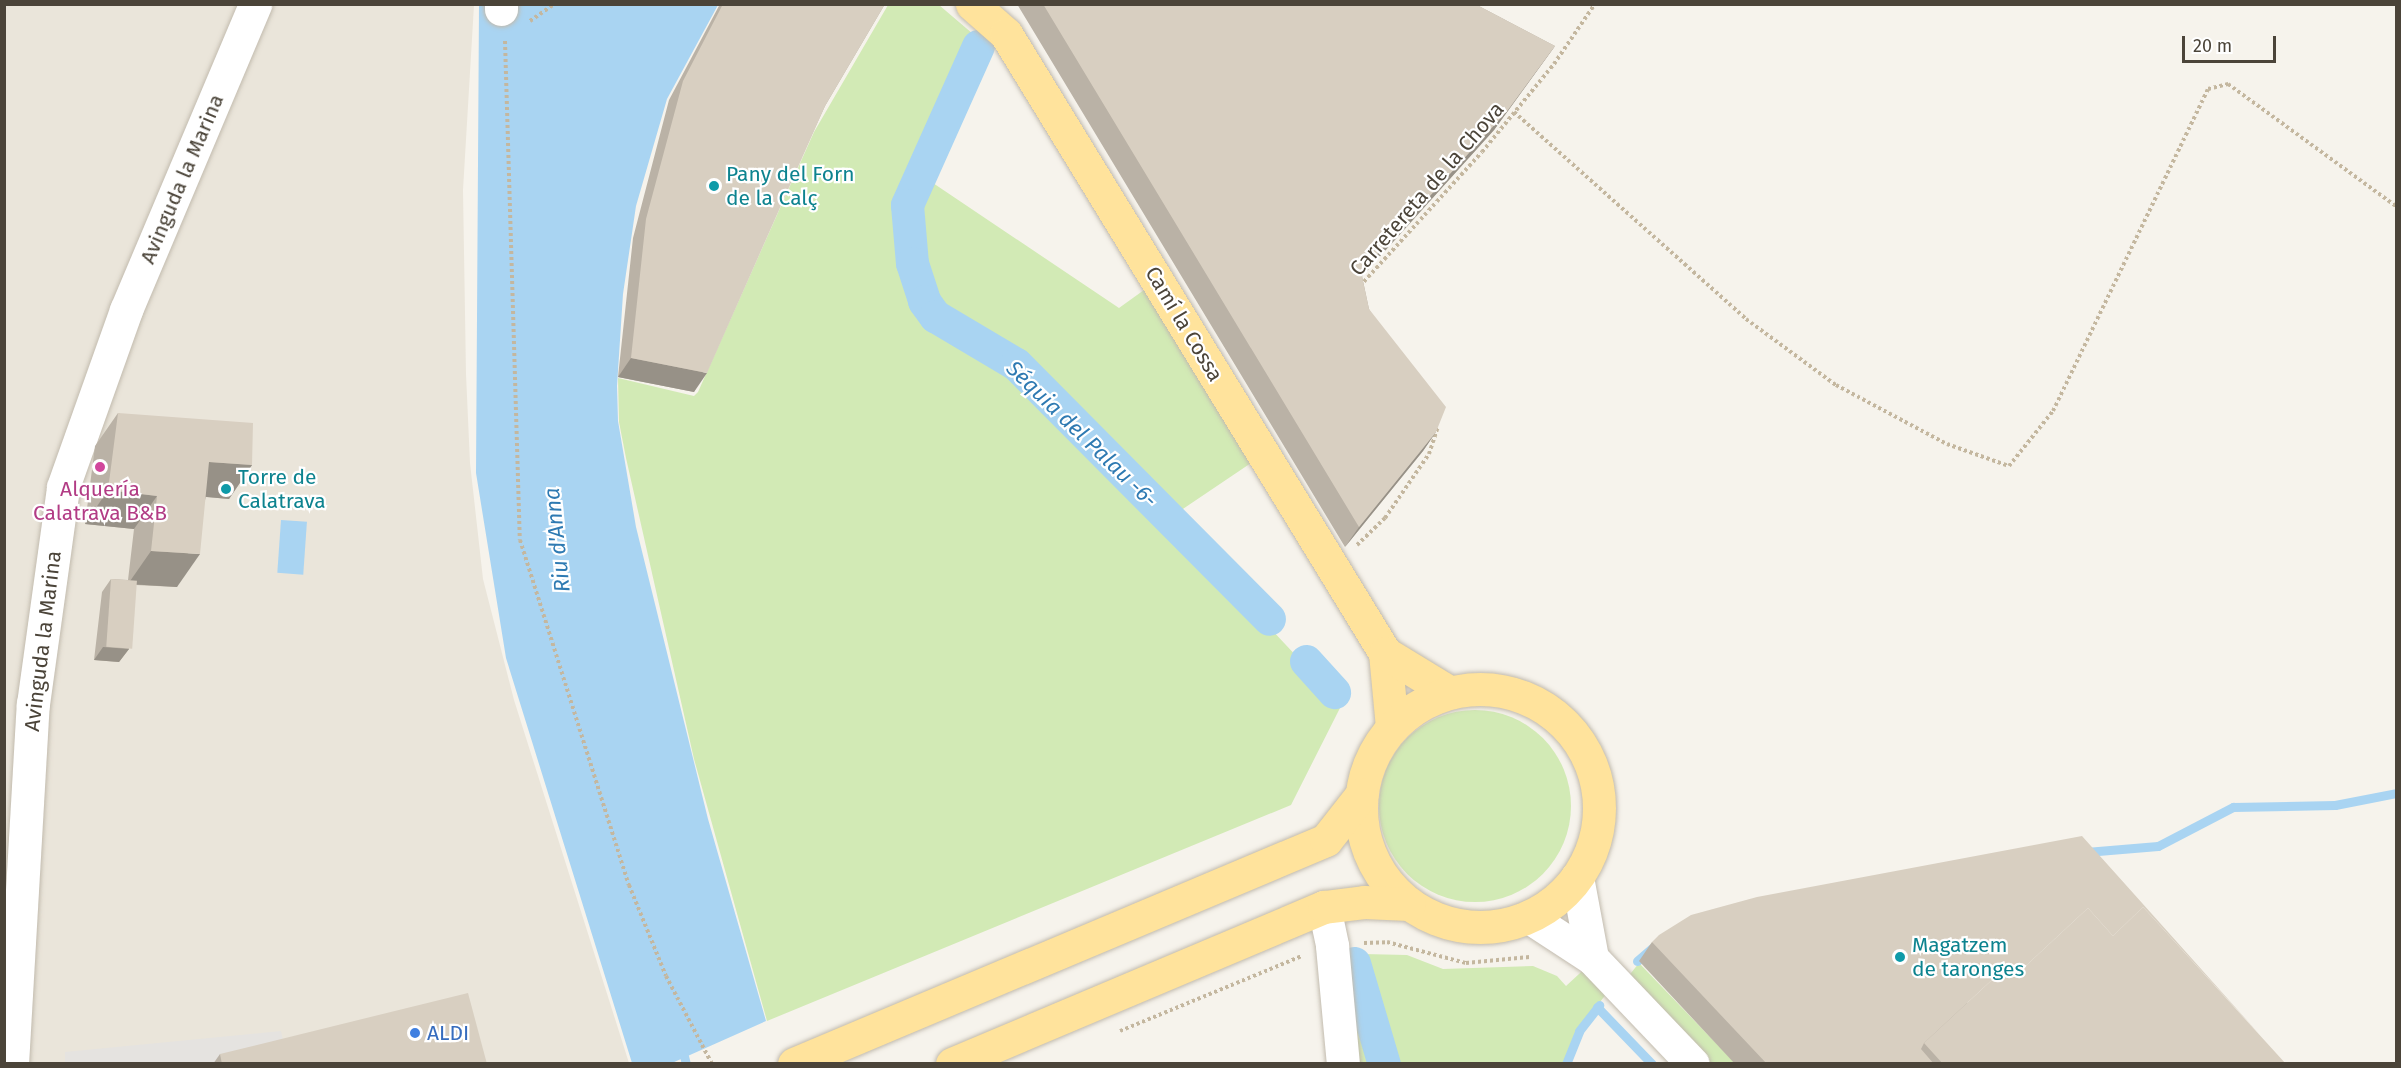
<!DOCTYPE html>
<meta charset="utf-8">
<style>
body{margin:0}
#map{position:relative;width:2401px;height:1068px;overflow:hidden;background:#f6f3ec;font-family:"Fira Sans",sans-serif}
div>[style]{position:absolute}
.residential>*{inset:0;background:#eae5da}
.green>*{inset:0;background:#d2eab5}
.round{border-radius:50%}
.parking>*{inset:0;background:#e5e3e0}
.water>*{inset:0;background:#a9d4f2;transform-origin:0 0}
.stream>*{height:9px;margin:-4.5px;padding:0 4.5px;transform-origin:4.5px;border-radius:4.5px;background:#a9d4f2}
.canal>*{height:33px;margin:-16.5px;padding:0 16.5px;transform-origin:16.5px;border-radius:16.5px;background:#a9d4f2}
.path>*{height:4px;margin-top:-2px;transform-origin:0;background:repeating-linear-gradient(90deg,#c4b79f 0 3px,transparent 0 6px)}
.roads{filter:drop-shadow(0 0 2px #c2bbae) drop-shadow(0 0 2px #c2bbae)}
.minor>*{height:33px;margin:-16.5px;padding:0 16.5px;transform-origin:16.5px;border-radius:16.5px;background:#fff}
.major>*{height:33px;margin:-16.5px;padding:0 16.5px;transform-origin:16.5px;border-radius:16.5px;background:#ffe39c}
.major>.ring{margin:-16.5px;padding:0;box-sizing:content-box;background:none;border:33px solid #ffe39c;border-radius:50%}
.wall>*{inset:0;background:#bab2a6}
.shaded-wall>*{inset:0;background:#979187}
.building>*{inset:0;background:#d8cfc1;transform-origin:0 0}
.dots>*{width:16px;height:16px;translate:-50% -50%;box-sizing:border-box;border:3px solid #fff;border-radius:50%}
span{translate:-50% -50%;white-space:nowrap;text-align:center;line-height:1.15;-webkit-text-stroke:4.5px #fff;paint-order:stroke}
.culture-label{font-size:21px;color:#0d838f}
.left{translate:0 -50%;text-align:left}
.street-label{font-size:21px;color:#4b4439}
.hotel-label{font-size:21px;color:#b23c85}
.shop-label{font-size:21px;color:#366cbe}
.water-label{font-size:22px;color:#2e7ab2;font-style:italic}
.frame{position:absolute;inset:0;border:6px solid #4b4439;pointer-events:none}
.scale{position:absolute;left:2182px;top:36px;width:94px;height:27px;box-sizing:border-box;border:3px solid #4b4439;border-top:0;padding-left:8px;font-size:18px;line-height:21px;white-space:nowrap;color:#4b4439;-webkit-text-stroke:4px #fff;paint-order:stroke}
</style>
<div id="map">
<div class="residential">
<div style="clip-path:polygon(5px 5px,474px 5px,463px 190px,466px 374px,470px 463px,483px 579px,514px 700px,629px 1063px,5px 1064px)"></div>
</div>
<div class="green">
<div style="clip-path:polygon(888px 5px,939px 5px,993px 51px,927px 179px,1119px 308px,1144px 290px,1254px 461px,1168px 519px,1331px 693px,1340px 708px,1291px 805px,767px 1021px,694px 759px,626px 458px,619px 422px,618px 378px,694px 396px,698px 392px,814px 132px)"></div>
<div class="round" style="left:1379px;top:710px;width:192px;height:192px"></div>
<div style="clip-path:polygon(1363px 954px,1407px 955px,1443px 969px,1533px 966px,1557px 976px,1566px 986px,1592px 962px,1614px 984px,1579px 1029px,1564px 1063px,1349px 1063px,1338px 957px)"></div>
<div style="clip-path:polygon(1639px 963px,1735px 1063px,1707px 1063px,1627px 978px)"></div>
</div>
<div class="parking">
<div style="clip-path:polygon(281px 1031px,286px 1054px,246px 1064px,65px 1064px,65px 1052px)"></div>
</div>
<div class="water">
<div style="clip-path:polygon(479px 5px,718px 5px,667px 99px,636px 206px,623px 294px,617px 386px,618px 421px,636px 527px,708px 819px,766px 1021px,672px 1063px,632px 1063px,506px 658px,476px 473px)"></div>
<div style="left:281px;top:520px;width:26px;height:53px;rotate:4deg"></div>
</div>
<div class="stream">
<div style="left:2086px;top:852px;width:72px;rotate:-4.8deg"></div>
<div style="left:2158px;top:846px;width:85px;rotate:-27.5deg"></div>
<div style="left:2233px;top:807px;width:102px;rotate:-1.1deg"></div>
<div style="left:2335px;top:805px;width:62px;rotate:-11.1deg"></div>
<div style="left:1637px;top:961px;width:20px;rotate:-41deg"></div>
<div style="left:1597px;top:1007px;width:79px;rotate:46deg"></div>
<div style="left:682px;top:1048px;width:16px;rotate:76deg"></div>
<div style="left:1566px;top:1064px;width:35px;rotate:-68deg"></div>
<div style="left:1579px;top:1031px;width:33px;rotate:-52deg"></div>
</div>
<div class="canal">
<div style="left:978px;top:46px;width:174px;rotate:114.1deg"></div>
<div style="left:907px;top:205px;width:58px;rotate:85.1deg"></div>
<div style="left:912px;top:263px;width:40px;rotate:72deg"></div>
<div style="left:924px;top:301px;width:19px;rotate:54deg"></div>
<div style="left:935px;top:316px;width:94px;rotate:30.7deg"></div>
<div style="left:1016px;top:364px;width:359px;rotate:45.2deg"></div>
<div style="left:1306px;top:661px;width:42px;rotate:47.9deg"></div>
<div style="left:1354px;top:963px;width:105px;rotate:73.5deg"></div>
</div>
<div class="path">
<div style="left:530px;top:21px;width:29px;rotate:-35deg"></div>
<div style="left:505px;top:41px;width:499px;rotate:88.3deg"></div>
<div style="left:520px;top:540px;width:362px;rotate:72.5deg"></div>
<div style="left:629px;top:885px;width:98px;rotate:67.9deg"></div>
<div style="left:666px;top:976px;width:99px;rotate:62.4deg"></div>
<div style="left:1514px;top:112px;width:311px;rotate:41.7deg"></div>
<div style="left:1746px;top:319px;width:112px;rotate:36.3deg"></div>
<div style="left:1836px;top:385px;width:126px;rotate:28deg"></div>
<div style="left:1947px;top:444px;width:66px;rotate:19.5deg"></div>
<div style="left:2009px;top:466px;width:70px;rotate:-51.3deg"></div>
<div style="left:2053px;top:411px;width:357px;rotate:-64.3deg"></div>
<div style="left:2208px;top:89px;width:21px;rotate:-14deg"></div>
<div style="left:2228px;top:84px;width:208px;rotate:36deg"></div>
<div style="left:1360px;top:286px;width:181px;rotate:-47.7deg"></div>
<div style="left:1482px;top:152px;width:114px;rotate:-50.7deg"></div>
<div style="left:1554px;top:64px;width:73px;rotate:-55.7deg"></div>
<div style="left:1357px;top:545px;width:39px;rotate:-44deg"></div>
<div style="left:1385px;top:518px;width:78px;rotate:-55.5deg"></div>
<div style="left:1429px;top:454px;width:28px;rotate:-72deg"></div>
<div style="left:1364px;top:943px;width:23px;rotate:-2deg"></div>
<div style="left:1387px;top:942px;width:82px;rotate:14.9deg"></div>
<div style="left:1466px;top:963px;width:64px;rotate:-5.4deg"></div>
<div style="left:1120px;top:1031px;width:197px;rotate:-22.4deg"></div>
</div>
<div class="roads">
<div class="minor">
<div style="left:501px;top:9px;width:5px;rotate:-90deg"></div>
<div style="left:1577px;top:877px;width:82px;rotate:79.5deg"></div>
<div style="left:1324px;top:907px;width:40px;rotate:78deg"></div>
<div style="left:1332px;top:946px;width:119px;rotate:84.7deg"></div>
<div style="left:1529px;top:917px;width:75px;rotate:33.1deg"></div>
<div style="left:1592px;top:958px;width:146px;rotate:46.4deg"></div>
<div style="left:12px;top:1064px;width:361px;rotate:-86.7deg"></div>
<div style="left:33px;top:704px;width:219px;rotate:-82.1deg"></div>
<div style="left:63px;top:487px;width:188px;rotate:-70.4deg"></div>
<div style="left:126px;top:310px;width:332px;rotate:-67.1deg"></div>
</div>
<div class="major">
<div style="left:972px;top:4px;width:45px;rotate:41.4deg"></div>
<div style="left:1006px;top:34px;width:726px;rotate:58.52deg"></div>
<div style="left:1385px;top:653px;width:74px;rotate:84.6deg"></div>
<div style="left:1385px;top:653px;width:75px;rotate:31.4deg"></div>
<div class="ring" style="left:1361px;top:689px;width:205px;height:205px"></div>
<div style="left:794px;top:1064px;width:577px;rotate:-22.83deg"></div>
<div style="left:1326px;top:840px;width:58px;rotate:-52deg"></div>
<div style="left:952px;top:1064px;width:404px;rotate:-22.9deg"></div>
<div style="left:1324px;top:907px;width:40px;rotate:-7.1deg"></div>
<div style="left:1364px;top:902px;width:45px;rotate:2.5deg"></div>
</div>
</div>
<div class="wall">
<div style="clip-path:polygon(720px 4px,885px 4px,825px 106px,694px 392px,618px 377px,633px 238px,669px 100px)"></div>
<div style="clip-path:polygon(1017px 4px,1475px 4px,1555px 46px,1494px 130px,1362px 276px,1369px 309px,1436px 432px,1423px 451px,1345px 547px)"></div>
<div style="clip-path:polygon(118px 413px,252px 465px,229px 499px,206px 497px,177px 587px,136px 585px,129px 649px,119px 662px,94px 660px,102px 592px,111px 579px,128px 580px,134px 529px,85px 524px,95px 446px)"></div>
<div style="clip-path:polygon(1652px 942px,2286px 1064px,1735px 1064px,1639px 961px)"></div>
<div style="clip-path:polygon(220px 1054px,487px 1064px,213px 1064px)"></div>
</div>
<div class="shaded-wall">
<div style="clip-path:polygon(1555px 46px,1494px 130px,1348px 292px,1361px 272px)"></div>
<div style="clip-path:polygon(631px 358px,707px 373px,694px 392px,618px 377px)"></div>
<div style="clip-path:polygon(1436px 432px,1423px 451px,1345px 547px,1359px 527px)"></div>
<div style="clip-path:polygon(209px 462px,252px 465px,229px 499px,186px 495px)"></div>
<div style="clip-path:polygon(108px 490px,157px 496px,134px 529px,85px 524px)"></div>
<div style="clip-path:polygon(151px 551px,200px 554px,177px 587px,128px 584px)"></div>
<div style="clip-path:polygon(103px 647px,129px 649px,119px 662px,94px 660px)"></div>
</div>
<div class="building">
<div style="clip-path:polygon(723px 4px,885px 4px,825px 106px,707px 373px,631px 358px,646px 219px,683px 81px)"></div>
<div style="clip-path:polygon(1043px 4px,1475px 4px,1555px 46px,1508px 110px,1361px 272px,1369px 309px,1446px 407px,1436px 432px,1359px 527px)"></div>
<div style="clip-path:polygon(118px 413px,253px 423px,252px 465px,209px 462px,200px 554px,151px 551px,157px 496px,108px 490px)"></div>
<div style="left:111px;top:579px;width:26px;height:68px;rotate:4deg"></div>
<div style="clip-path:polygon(2082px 836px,2261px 1036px,2143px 907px,2113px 936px,2088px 908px,2017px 974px,2008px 965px,1924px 1043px,1921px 1049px,1934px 1064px,1767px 1064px,1652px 942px,1659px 935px,1691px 915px,1757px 897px)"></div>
<div style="clip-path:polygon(2143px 907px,2286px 1064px,1943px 1064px,1924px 1043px,2008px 965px,2017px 974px,2088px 908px,2113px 936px)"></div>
<div style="clip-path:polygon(468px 993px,487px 1064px,222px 1064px,220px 1054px)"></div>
</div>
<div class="dots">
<div style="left:714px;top:186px;background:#0f9aa8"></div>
<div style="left:100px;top:467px;background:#d1479c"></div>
<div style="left:226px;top:489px;background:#0f9aa8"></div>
<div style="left:1900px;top:957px;background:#0f9aa8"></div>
<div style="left:415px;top:1033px;background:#3f7fe0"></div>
</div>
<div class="culture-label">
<span class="left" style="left:726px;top:186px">Pany del Forn<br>de la Calç</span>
<span class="left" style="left:238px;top:489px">Torre de<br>Calatrava</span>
<span class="left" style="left:1912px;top:957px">Magatzem<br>de taronges</span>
</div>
<div class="street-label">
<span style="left:182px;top:179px;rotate:-67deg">Avinguda la Marina</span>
<span style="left:1427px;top:189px;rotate:-49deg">Carretereta de la Chova</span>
<span style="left:1184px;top:324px;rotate:59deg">Camí la Cossa</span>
<span style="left:43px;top:641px;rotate:-83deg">Avinguda la Marina</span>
</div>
<div class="hotel-label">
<span style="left:100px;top:501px">Alquería<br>Calatrava B&amp;B</span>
</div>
<div class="shop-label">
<span class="left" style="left:427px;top:1033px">ALDI</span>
</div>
<div class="water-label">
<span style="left:1082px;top:434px;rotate:44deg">Séquia del Palau -6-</span>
<span style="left:557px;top:540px;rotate:-96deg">Riu d'Anna</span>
</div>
<div class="frame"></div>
<div class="scale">20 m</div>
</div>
